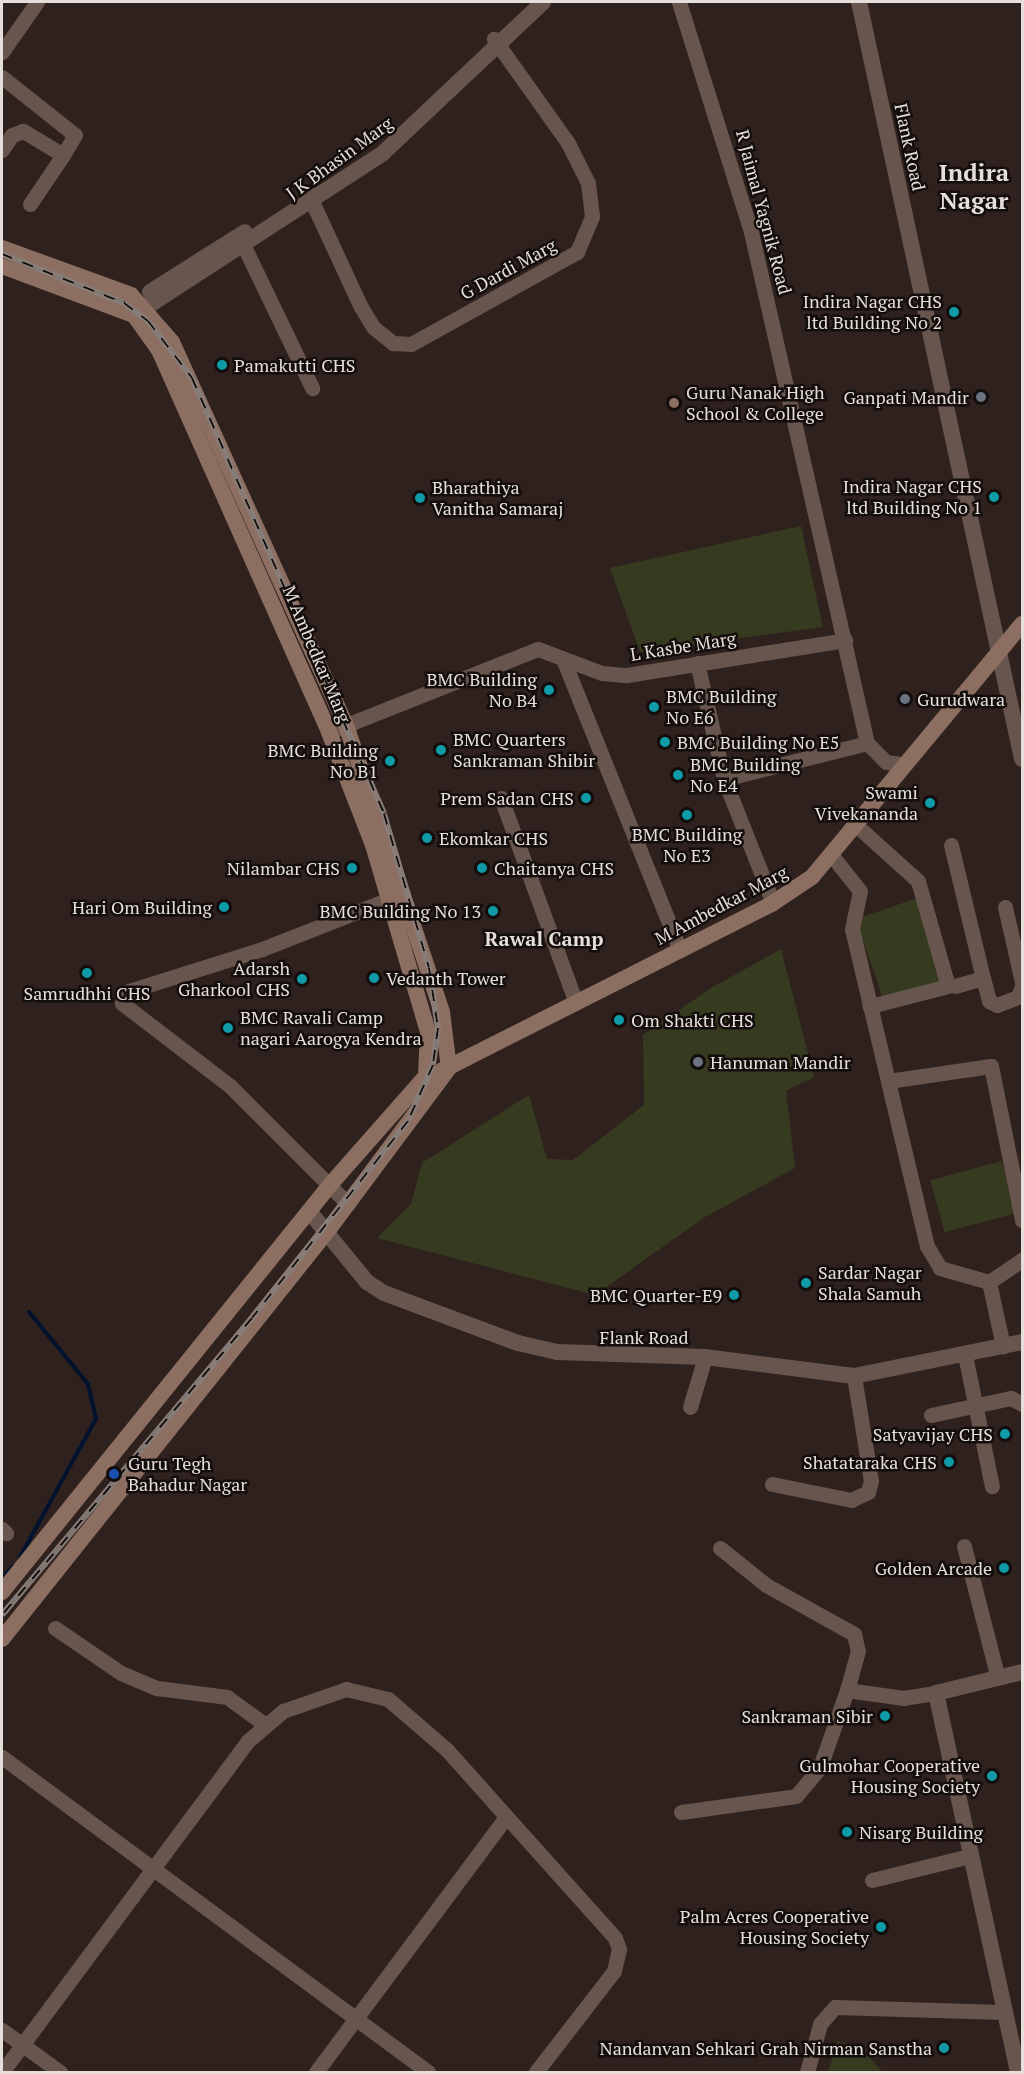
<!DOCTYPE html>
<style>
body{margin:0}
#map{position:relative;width:1024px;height:2074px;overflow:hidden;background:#2f221e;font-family:"PT Serif",serif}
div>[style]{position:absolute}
.green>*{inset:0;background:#363b20;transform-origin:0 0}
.stream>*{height:4px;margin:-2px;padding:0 2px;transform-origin:2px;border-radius:2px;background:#00122d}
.minor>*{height:15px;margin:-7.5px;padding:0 7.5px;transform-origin:7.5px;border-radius:7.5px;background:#68554d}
.tertiary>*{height:16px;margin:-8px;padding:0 8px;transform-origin:8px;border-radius:8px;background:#68554d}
.secondary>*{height:16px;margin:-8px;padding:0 8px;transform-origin:8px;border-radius:8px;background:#8d6f62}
.rail>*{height:6px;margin-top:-3px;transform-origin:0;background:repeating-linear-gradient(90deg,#130d0b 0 11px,#877d79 0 22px);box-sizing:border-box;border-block:2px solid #877d79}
.dots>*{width:16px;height:16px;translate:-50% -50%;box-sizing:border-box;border:3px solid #130d0b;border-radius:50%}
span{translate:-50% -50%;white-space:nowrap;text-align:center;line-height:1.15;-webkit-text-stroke:5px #130d0b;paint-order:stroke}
.street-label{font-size:18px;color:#e6deda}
.poi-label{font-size:18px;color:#e6deda}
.right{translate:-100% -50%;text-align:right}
.left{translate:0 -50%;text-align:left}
.neighbourhood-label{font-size:20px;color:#e6deda;font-weight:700}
.district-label{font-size:24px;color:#e6deda;font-weight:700}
.frame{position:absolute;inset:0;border:3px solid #e6deda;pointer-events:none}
</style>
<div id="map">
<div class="green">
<div style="clip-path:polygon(801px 526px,823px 627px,640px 652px,610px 568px)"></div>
<div style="left:920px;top:897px;width:90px;height:68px;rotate:71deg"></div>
<div style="clip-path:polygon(781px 949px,814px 1077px,786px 1091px,795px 1168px,705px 1217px,595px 1295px,377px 1238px,411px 1204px,422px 1163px,529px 1095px,547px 1159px,573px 1160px,644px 1105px,643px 1035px,711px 988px)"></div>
<div style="left:1002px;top:1161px;width:54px;height:74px;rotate:75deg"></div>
<div style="clip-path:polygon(837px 2041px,860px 2048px,883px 2072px,828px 2072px)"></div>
</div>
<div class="stream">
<div style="left:20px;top:1557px;width:158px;rotate:-61.2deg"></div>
<div style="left:96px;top:1419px;width:36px;rotate:-103deg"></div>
<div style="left:88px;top:1384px;width:93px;rotate:-129.3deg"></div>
<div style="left:2px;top:1578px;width:16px;rotate:-47deg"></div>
</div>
<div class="minor">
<div style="left:679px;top:2px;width:241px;rotate:72.6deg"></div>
<div style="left:751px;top:232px;width:524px;rotate:77.21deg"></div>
<div style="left:867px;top:743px;width:27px;rotate:45deg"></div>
<div style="left:886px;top:762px;width:17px;rotate:7deg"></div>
<div style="left:2px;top:52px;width:61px;rotate:-55deg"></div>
<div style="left:2px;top:77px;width:93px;rotate:38.5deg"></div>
<div style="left:75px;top:135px;width:23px;rotate:121deg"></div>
<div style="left:63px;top:155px;width:47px;rotate:-149deg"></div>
<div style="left:23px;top:131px;width:12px;rotate:160deg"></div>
<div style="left:12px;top:135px;width:18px;rotate:124deg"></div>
<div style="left:308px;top:193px;width:126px;rotate:65.1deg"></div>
<div style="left:361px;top:307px;width:23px;rotate:59deg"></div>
<div style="left:373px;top:327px;width:26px;rotate:39deg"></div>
<div style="left:393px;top:343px;width:18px;rotate:3deg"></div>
<div style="left:411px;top:344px;width:190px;rotate:-29deg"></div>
<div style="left:577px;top:252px;width:39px;rotate:-67deg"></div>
<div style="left:592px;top:216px;width:33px;rotate:-97deg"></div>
<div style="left:588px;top:183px;width:45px;rotate:-116.6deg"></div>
<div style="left:568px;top:143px;width:128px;rotate:-125.4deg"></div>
<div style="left:30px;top:204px;width:59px;rotate:-56deg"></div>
<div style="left:239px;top:236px;width:169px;rotate:64.3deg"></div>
<div style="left:563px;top:659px;width:314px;rotate:68.1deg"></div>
<div style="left:697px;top:663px;width:119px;rotate:76.9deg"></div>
<div style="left:724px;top:779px;width:133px;rotate:68.4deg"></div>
<div style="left:329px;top:732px;width:225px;rotate:-21.7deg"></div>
<div style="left:538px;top:649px;width:68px;rotate:20.6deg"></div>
<div style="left:602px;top:673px;width:25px;rotate:5deg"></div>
<div style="left:627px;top:675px;width:221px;rotate:-9.1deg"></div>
<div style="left:724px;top:779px;width:147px;rotate:-14.1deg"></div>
<div style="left:501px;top:798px;width:218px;rotate:69.9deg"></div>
<div style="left:857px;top:826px;width:82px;rotate:42deg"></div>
<div style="left:918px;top:881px;width:109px;rotate:74.1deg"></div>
<div style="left:948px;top:986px;width:81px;rotate:165.6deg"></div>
<div style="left:951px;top:845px;width:137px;rotate:76.5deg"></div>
<div style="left:983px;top:978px;width:29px;rotate:164deg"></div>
<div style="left:833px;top:857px;width:43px;rotate:51.5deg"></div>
<div style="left:860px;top:891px;width:39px;rotate:102deg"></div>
<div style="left:852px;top:929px;width:326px;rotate:76.7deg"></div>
<div style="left:927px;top:1246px;width:26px;rotate:59deg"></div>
<div style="left:940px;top:1268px;width:51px;rotate:15.9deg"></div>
<div style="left:989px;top:1282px;width:40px;rotate:-34deg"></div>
<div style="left:1005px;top:907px;width:77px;rotate:77.2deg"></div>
<div style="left:983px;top:978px;width:24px;rotate:75deg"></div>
<div style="left:989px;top:1001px;width:9px;rotate:27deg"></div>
<div style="left:997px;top:1005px;width:22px;rotate:-21deg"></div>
<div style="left:1018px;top:997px;width:12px;rotate:-70deg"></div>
<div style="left:888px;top:1081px;width:104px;rotate:-8.3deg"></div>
<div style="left:991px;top:1066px;width:157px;rotate:78.6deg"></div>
<div style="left:348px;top:1204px;width:167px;rotate:-135deg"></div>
<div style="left:230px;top:1086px;width:136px;rotate:-142.5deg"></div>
<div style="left:122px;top:1003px;width:14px;rotate:-60deg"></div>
<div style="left:129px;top:991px;width:139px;rotate:-17.5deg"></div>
<div style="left:262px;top:949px;width:148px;rotate:-21.4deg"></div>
<div style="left:989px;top:1282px;width:66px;rotate:77.7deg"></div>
<div style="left:965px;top:1355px;width:134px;rotate:78.4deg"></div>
<div style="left:690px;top:1407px;width:52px;rotate:-73.3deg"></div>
<div style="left:931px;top:1415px;width:82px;rotate:-12deg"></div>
<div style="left:1011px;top:1398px;width:13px;rotate:29deg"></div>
<div style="left:772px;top:1484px;width:81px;rotate:11.4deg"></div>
<div style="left:851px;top:1500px;width:19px;rotate:-25deg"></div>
<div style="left:868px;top:1492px;width:11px;rotate:-75deg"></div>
<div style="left:871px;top:1481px;width:106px;rotate:-99.2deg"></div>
<div style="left:2px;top:1529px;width:6px;rotate:45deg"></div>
<div style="left:964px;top:1546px;width:136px;rotate:75.6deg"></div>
<div style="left:720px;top:1548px;width:59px;rotate:38.8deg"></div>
<div style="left:766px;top:1585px;width:101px;rotate:29.1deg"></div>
<div style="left:854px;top:1634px;width:17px;rotate:77deg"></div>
<div style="left:858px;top:1651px;width:41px;rotate:105.8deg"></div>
<div style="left:55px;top:1628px;width:80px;rotate:34.3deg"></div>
<div style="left:121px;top:1673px;width:39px;rotate:23deg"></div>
<div style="left:157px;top:1688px;width:71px;rotate:7.3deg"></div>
<div style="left:227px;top:1697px;width:46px;rotate:36.1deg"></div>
<div style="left:2px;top:1757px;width:530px;rotate:36.48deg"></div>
<div style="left:681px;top:1812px;width:116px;rotate:-7.9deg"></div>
<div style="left:796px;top:1796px;width:38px;rotate:-50deg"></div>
<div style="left:820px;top:1767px;width:82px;rotate:-70.7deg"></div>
<div style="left:847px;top:1690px;width:57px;rotate:8.1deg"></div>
<div style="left:903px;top:1698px;width:33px;rotate:-9deg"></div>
<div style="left:872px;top:1880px;width:101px;rotate:-13.8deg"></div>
<div style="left:2px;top:2030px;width:72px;rotate:35.9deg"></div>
<div style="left:2px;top:2072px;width:414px;rotate:-53.4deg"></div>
<div style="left:249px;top:1740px;width:45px;rotate:-40.5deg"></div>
<div style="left:283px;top:1711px;width:67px;rotate:-19.2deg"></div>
<div style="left:346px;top:1689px;width:43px;rotate:13.4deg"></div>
<div style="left:388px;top:1699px;width:78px;rotate:40.8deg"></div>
<div style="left:447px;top:1750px;width:252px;rotate:48.2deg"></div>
<div style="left:615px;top:1938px;width:12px;rotate:70deg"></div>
<div style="left:619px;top:1949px;width:23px;rotate:103deg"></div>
<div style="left:614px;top:1971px;width:128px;rotate:127.7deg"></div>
<div style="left:316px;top:2072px;width:317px;rotate:-53.3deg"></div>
<div style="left:807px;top:2072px;width:50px;rotate:-74.8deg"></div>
<div style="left:820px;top:2024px;width:23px;rotate:-49deg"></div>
<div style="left:835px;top:2007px;width:169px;rotate:1.7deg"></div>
</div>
<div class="tertiary">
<div style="left:859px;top:2px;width:774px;rotate:77.85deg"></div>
<div style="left:150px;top:292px;width:112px;rotate:-32.3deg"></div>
<div style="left:134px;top:315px;width:297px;rotate:-33deg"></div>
<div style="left:383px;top:153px;width:220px;rotate:-43.3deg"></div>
<div style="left:309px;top:1211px;width:92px;rotate:50.8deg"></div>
<div style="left:367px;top:1282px;width:20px;rotate:33deg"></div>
<div style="left:384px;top:1293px;width:143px;rotate:20.5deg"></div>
<div style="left:518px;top:1343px;width:40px;rotate:13deg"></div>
<div style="left:557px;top:1352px;width:148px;rotate:1.9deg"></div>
<div style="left:705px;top:1357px;width:150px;rotate:7.3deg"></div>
<div style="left:854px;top:1376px;width:171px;rotate:-11.4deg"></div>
<div style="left:1018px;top:2072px;width:388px;rotate:-102.2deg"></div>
<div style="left:936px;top:1693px;width:89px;rotate:-13.7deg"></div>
</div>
<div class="secondary">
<div style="left:2px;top:248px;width:137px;rotate:20deg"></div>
<div style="left:131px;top:295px;width:62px;rotate:48.9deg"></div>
<div style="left:172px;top:342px;width:421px;rotate:65.6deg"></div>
<div style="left:346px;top:725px;width:303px;rotate:71.5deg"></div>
<div style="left:442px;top:1012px;width:56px;rotate:82.9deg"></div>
<div style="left:449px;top:1068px;width:201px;rotate:126.7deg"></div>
<div style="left:329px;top:1229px;width:524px;rotate:128.57deg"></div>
<div style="left:2px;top:266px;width:141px;rotate:20.4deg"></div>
<div style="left:134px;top:315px;width:43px;rotate:54.5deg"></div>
<div style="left:159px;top:350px;width:418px;rotate:66deg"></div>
<div style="left:329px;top:732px;width:121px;rotate:68.7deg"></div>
<div style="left:373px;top:845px;width:195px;rotate:73.6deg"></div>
<div style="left:428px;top:1032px;width:44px;rotate:92.6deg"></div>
<div style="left:426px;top:1076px;width:145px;rotate:131.4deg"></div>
<div style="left:330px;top:1185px;width:523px;rotate:128.87deg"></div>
<div style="left:441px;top:1071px;width:372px;rotate:-26.8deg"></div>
<div style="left:773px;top:903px;width:47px;rotate:-33.7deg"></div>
<div style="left:812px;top:877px;width:329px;rotate:-50.3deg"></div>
</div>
<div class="rail">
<div style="left:2px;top:254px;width:131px;rotate:21.9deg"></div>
<div style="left:124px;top:303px;width:30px;rotate:37deg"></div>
<div style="left:148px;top:321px;width:72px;rotate:52.3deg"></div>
<div style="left:192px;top:378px;width:476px;rotate:66.2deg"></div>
<div style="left:384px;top:814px;width:160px;rotate:73.7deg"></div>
<div style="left:429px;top:968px;width:61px;rotate:81.5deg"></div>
<div style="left:438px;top:1028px;width:37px;rotate:98deg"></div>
<div style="left:433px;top:1065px;width:61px;rotate:114.1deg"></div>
<div style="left:408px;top:1121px;width:251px;rotate:128.4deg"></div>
<div style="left:252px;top:1318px;width:388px;rotate:130.1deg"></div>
</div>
<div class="dots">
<div style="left:954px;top:312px;background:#0f9aa8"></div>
<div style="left:222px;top:365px;background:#0f9aa8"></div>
<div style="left:981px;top:397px;background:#6b7280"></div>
<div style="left:674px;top:403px;background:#8d6e63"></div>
<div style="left:994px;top:497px;background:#0f9aa8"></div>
<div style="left:420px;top:498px;background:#0f9aa8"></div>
<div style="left:549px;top:690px;background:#0f9aa8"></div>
<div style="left:905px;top:699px;background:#6b7280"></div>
<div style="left:654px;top:707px;background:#0f9aa8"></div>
<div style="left:665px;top:742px;background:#0f9aa8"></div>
<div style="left:441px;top:750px;background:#0f9aa8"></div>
<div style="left:390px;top:761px;background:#0f9aa8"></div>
<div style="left:678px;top:775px;background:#0f9aa8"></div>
<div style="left:586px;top:798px;background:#0f9aa8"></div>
<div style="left:930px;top:803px;background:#0f9aa8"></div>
<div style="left:687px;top:815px;background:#0f9aa8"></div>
<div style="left:427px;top:838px;background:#0f9aa8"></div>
<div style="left:352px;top:868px;background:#0f9aa8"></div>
<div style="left:482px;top:868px;background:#0f9aa8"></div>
<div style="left:224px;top:907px;background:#0f9aa8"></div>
<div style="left:493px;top:911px;background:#0f9aa8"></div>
<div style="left:87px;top:973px;background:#0f9aa8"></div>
<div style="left:374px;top:978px;background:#0f9aa8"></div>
<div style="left:302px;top:979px;background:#0f9aa8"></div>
<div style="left:619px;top:1020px;background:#0f9aa8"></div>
<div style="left:228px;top:1028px;background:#0f9aa8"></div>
<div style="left:698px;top:1062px;background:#6b7280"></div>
<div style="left:806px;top:1283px;background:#0f9aa8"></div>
<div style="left:734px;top:1295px;background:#0f9aa8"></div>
<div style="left:1005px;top:1434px;background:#0f9aa8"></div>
<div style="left:949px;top:1462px;background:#0f9aa8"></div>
<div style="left:114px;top:1474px;background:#1a4fb4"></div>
<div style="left:1004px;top:1568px;background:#0f9aa8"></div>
<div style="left:885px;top:1716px;background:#0f9aa8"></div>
<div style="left:992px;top:1776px;background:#0f9aa8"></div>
<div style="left:847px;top:1832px;background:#0f9aa8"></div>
<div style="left:881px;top:1927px;background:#0f9aa8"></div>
<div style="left:944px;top:2048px;background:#0f9aa8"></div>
</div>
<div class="street-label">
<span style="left:910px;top:147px;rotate:78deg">Flank Road</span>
<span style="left:339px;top:158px;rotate:-36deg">J K Bhasin Marg</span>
<span style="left:764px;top:212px;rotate:75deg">R Jaimal Yagnik Road</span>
<span style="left:508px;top:269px;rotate:-29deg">G Dardi Marg</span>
<span style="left:683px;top:646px;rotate:-9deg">L Kasbe Marg</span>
<span style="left:317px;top:654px;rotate:67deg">M Ambedkar Marg</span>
<span style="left:721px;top:905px;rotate:-28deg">M Ambedkar Marg</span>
<span style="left:644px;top:1337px">Flank Road</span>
</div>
<div class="poi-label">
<span class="right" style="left:942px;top:312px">Indira Nagar CHS<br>ltd Building No 2</span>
<span class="left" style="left:234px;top:365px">Pamakutti CHS</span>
<span class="left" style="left:686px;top:403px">Guru Nanak High<br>School &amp; College</span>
<span class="right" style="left:969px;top:397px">Ganpati Mandir</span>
<span class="right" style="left:982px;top:497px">Indira Nagar CHS<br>ltd Building No 1</span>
<span class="left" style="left:432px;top:498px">Bharathiya<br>Vanitha Samaraj</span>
<span class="right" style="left:537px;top:690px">BMC Building<br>No B4</span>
<span class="left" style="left:666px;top:707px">BMC Building<br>No E6</span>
<span class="left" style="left:917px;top:699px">Gurudwara</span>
<span class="left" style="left:453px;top:750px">BMC Quarters<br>Sankraman Shibir</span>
<span class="left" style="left:677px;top:742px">BMC Building No E5</span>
<span class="right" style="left:378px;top:761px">BMC Building<br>No B1</span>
<span class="left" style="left:690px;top:775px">BMC Building<br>No E4</span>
<span class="right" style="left:918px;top:803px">Swami<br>Vivekananda</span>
<span class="right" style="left:574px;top:798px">Prem Sadan CHS</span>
<span style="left:687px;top:845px">BMC Building<br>No E3</span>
<span class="left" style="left:439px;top:838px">Ekomkar CHS</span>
<span class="right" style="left:340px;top:868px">Nilambar CHS</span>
<span class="left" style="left:494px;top:868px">Chaitanya CHS</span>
<span class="right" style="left:212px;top:907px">Hari Om Building</span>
<span class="right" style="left:481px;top:911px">BMC Building No 13</span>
<span class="right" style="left:290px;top:979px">Adarsh<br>Gharkool CHS</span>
<span class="left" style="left:386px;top:978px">Vedanth Tower</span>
<span style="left:87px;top:993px">Samrudhhi CHS</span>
<span class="left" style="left:240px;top:1028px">BMC Ravali Camp<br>nagari Aarogya Kendra</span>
<span class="left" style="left:631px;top:1020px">Om Shakti CHS</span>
<span class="left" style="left:710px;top:1062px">Hanuman Mandir</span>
<span class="left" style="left:818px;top:1283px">Sardar Nagar<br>Shala Samuh</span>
<span class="right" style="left:722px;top:1295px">BMC Quarter-E9</span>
<span class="right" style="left:993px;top:1434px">Satyavijay CHS</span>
<span class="right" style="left:937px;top:1462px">Shatataraka CHS</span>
<span class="left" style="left:128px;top:1474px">Guru Tegh<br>Bahadur Nagar</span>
<span class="right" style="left:992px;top:1568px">Golden Arcade</span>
<span class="right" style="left:873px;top:1716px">Sankraman Sibir</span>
<span class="right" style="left:980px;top:1776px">Gulmohar Cooperative<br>Housing Society</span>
<span class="left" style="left:859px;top:1832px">Nisarg Building</span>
<span class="right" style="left:869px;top:1927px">Palm Acres Cooperative<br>Housing Society</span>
<span class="right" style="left:932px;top:2048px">Nandanvan Sehkari Grah Nirman Sanstha</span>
</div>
<div class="neighbourhood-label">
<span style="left:544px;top:938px">Rawal Camp</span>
</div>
<div class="district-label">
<span style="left:974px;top:187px">Indira<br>Nagar</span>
</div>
<div class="frame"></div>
</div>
